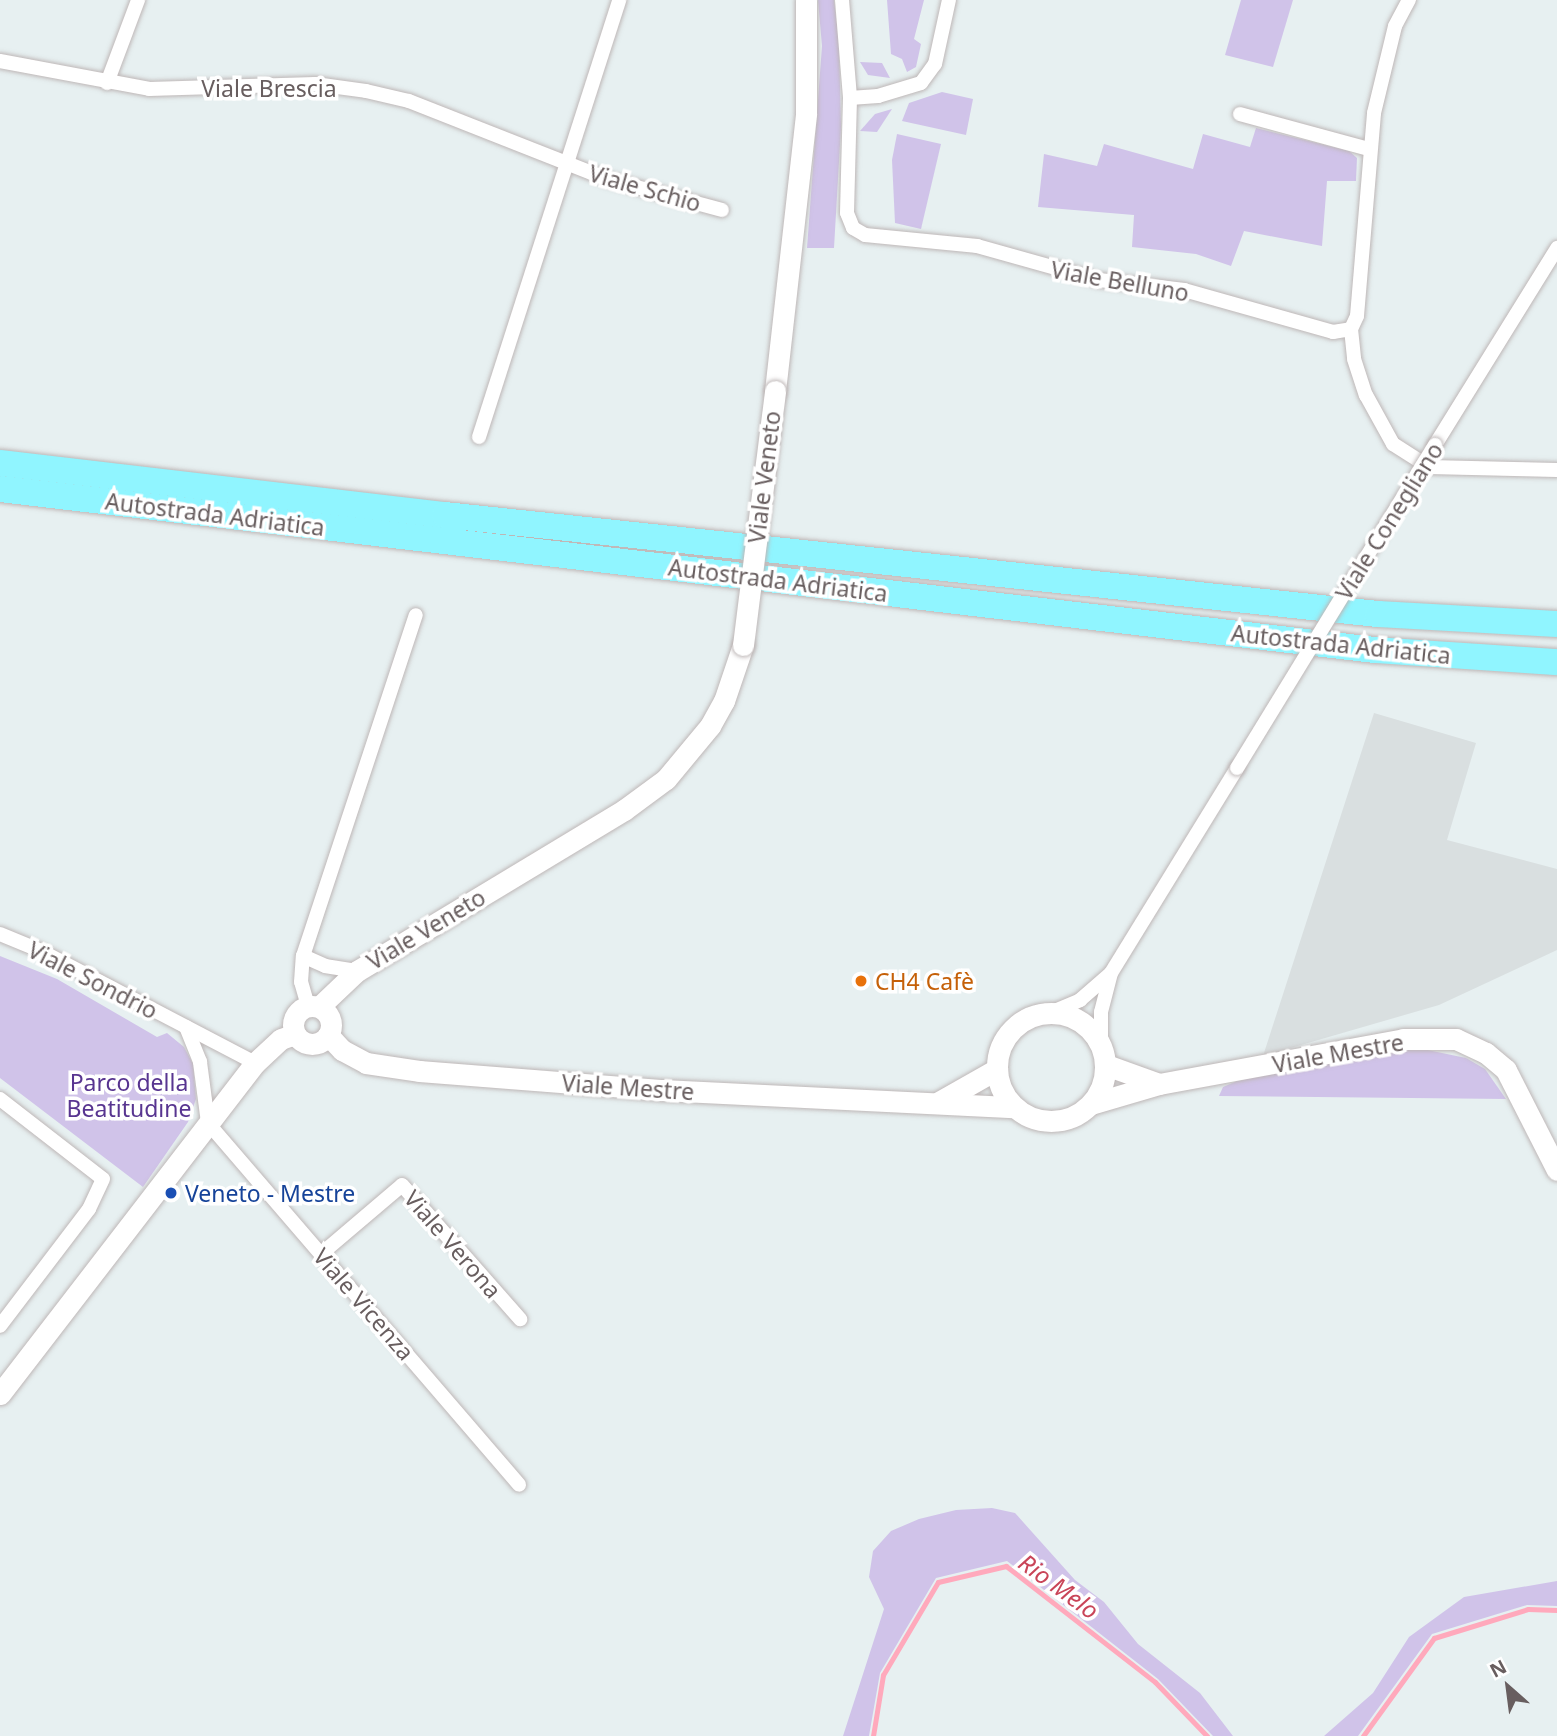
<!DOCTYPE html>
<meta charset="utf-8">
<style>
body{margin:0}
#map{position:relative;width:1557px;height:1736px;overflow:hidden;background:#e7f0f1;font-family:"Noto Sans",sans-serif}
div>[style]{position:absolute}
.industrial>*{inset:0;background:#d9dfe0}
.green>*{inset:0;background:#d0c3e9}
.stream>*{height:5px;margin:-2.5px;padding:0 2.5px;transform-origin:2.5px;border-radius:2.5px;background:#ffa9bc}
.roads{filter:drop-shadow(0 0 2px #beb7b7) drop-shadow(0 0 2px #beb7b7)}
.street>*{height:14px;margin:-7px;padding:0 7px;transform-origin:7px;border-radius:7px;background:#fff}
.secondary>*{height:21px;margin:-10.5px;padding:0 10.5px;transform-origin:10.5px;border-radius:10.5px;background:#fff}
.secondary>.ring{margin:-10.5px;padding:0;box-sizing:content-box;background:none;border:21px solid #fff;border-radius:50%}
.highway>*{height:26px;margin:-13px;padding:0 13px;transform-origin:13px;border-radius:13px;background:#90f5ff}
.bridges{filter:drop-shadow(0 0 2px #beb7b7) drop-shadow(0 0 2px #beb7b7)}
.street-bridge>*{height:14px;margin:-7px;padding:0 7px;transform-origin:7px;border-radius:7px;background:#fff}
.secondary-bridge>*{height:21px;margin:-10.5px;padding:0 10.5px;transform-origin:10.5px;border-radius:10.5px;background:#fff}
.dots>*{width:19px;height:19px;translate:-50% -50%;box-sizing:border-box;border:4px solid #fff;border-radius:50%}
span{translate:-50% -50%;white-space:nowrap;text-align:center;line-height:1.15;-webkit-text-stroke:7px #fff;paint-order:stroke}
.street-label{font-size:23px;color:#685e5f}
.food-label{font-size:23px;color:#c56008}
.left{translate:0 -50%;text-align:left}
.park-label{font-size:23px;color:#583590}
.transit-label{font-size:23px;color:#164399}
.water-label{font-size:24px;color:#c94558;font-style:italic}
.north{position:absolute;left:1473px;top:1652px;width:70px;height:70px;-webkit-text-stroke:5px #fff;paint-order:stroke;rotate:332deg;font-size:19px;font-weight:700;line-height:28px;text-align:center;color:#685e5f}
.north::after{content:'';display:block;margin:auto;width:24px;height:32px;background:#685e5f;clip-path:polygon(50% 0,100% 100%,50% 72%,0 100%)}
</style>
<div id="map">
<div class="industrial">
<div style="clip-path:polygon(1374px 713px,1476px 743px,1447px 840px,1557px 869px,1557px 950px,1439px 1005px,1263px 1056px)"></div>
</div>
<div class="green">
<div style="clip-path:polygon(818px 0,834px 0,839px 43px,841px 127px,834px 248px,807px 248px,822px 46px)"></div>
<div style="clip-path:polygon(887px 0,924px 0,914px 39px,921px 44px,916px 67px,907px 72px,902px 59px,891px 54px)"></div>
<div style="clip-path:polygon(1241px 0,1293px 0,1273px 67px,1225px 55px)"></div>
<div style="clip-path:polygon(860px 62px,882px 63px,890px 78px,868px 75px)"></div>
<div style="clip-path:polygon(942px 92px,973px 99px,966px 135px,902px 121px,909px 103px)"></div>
<div style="clip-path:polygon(892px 109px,877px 132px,860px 131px,875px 114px)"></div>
<div style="clip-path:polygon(1256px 128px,1349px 151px,1357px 158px,1356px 181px,1327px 181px,1322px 246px,1244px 231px,1231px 266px,1196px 254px,1132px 247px,1134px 215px,1038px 207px,1044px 154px,1097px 166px,1104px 144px,1193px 169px,1203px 134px,1250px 147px)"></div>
<div style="clip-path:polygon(897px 134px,941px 144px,921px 229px,895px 223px,892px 160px)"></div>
<div style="clip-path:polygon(0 956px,57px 979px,157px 1037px,167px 1033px,184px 1047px,193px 1064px,196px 1099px,188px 1122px,143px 1187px,0 1078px)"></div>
<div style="clip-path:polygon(1418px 1048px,1466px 1058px,1485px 1069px,1506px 1099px,1219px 1096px,1223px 1087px,1237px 1081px,1349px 1056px)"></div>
<div style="clip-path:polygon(992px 1508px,1015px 1513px,1075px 1580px,1104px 1602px,1138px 1644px,1200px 1693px,1233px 1736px,1213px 1736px,1158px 1679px,1007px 1561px,936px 1578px,880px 1673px,869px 1736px,843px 1736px,884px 1609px,869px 1577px,873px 1551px,891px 1531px,919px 1519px,956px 1510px)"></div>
<div style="clip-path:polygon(1557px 1581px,1557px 1606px,1527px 1605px,1432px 1634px,1358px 1736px,1324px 1736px,1373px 1693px,1409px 1637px,1464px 1597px)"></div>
</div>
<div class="stream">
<div style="left:873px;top:1736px;width:62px;rotate:-80.7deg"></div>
<div style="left:883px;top:1675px;width:108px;rotate:-59.4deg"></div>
<div style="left:938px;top:1582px;width:70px;rotate:-13.2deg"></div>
<div style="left:1006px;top:1566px;width:189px;rotate:37.9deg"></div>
<div style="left:1155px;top:1682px;width:75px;rotate:46.1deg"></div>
<div style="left:1363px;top:1736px;width:121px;rotate:-54.1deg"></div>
<div style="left:1434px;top:1638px;width:98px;rotate:-17.1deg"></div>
<div style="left:1528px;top:1609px;width:29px;rotate:2deg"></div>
</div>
<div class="roads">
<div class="street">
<div style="left:842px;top:0;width:98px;rotate:85.3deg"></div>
<div style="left:850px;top:98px;width:115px;rotate:91.5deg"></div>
<div style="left:847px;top:213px;width:16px;rotate:68deg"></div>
<div style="left:853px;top:228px;width:14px;rotate:30deg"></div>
<div style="left:865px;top:235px;width:113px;rotate:5.6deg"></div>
<div style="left:977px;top:246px;width:127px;rotate:15.6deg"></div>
<div style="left:1099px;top:280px;width:86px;rotate:6.7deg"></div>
<div style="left:1184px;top:290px;width:155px;rotate:15.7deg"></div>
<div style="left:1333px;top:332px;width:18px;rotate:-9deg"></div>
<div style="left:1351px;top:329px;width:14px;rotate:-65deg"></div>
<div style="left:1357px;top:316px;width:204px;rotate:-85.2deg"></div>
<div style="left:1374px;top:113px;width:89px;rotate:-76.4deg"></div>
<div style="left:1395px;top:26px;width:30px;rotate:-62deg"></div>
<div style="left:0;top:61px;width:152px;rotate:10.6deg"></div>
<div style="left:149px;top:89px;width:166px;rotate:-1.7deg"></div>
<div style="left:315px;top:84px;width:51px;rotate:7.8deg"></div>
<div style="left:366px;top:91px;width:44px;rotate:13.1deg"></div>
<div style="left:409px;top:101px;width:213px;rotate:21.5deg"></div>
<div style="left:607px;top:179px;width:119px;rotate:15.1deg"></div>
<div style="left:107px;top:83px;width:89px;rotate:-69.5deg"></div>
<div style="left:850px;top:98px;width:28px;rotate:-4deg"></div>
<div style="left:878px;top:96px;width:45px;rotate:-16.8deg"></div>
<div style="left:921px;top:83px;width:24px;rotate:-54deg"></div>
<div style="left:935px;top:64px;width:66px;rotate:-77.7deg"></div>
<div style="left:1240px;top:114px;width:134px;rotate:15.2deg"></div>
<div style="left:1351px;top:329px;width:30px;rotate:84deg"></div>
<div style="left:1354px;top:359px;width:38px;rotate:72deg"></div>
<div style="left:1366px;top:395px;width:56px;rotate:61.1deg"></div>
<div style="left:1393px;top:444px;width:43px;rotate:32.6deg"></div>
<div style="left:1429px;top:467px;width:128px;rotate:1.3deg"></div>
<div style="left:479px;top:437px;width:459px;rotate:-72.2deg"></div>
<div style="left:1435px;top:445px;width:232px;rotate:-58.2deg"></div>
<div style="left:0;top:934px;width:44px;rotate:22.5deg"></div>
<div style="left:41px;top:951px;width:242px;rotate:27.6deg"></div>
<div style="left:303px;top:956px;width:24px;rotate:24deg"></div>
<div style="left:325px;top:966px;width:32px;rotate:9deg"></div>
<div style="left:308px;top:1006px;width:25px;rotate:-106deg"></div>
<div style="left:301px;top:982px;width:26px;rotate:-86deg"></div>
<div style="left:303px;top:956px;width:359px;rotate:-71.7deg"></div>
<div style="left:1050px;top:1013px;width:33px;rotate:-23deg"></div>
<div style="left:1080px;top:1000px;width:40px;rotate:-41deg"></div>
<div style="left:186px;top:1027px;width:38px;rotate:68deg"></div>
<div style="left:200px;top:1062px;width:62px;rotate:82.5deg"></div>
<div style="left:208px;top:1123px;width:477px;rotate:49.3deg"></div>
<div style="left:1101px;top:1045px;width:33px;rotate:-90deg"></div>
<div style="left:1101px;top:1012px;width:40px;rotate:-75.6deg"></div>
<div style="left:1111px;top:973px;width:241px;rotate:-58.4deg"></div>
<div style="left:0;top:1099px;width:130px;rotate:37.8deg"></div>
<div style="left:103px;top:1179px;width:33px;rotate:115deg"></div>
<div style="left:89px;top:1209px;width:147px;rotate:127.3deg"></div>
<div style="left:321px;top:1254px;width:106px;rotate:-40.4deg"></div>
<div style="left:402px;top:1185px;width:179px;rotate:48.6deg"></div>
</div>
<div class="secondary">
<div style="left:775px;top:391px;width:280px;rotate:-83.6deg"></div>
<div style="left:806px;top:113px;width:113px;rotate:-90deg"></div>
<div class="ring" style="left:293px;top:1006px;width:17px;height:17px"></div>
<div style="left:319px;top:1007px;width:52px;rotate:-43.5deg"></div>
<div style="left:357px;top:971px;width:312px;rotate:-31.1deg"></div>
<div style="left:624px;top:810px;width:52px;rotate:-36.4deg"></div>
<div style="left:666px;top:779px;width:69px;rotate:-50.3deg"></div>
<div style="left:710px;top:726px;width:29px;rotate:-61deg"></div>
<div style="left:724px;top:701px;width:59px;rotate:-71.3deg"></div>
<div class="ring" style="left:997px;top:1013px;width:87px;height:87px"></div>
<div style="left:328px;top:1035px;width:21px;rotate:47deg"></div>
<div style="left:342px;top:1050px;width:27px;rotate:28deg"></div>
<div style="left:366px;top:1063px;width:55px;rotate:8.4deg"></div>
<div style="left:420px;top:1071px;width:243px;rotate:4.5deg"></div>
<div style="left:662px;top:1090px;width:352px;rotate:2.8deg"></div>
<div style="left:1106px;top:1065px;width:56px;rotate:19.7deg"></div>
<div style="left:939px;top:1102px;width:67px;rotate:-29.6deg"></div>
<div style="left:1091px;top:1104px;width:71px;rotate:-16.4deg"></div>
<div style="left:1159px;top:1084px;width:248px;rotate:-10.4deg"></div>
<div style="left:1403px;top:1039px;width:53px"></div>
<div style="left:1456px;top:1039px;width:33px;rotate:25deg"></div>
<div style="left:1486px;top:1053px;width:26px;rotate:40deg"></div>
<div style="left:1506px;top:1070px;width:112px;rotate:63deg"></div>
<div style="left:0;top:1394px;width:418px;rotate:-52.4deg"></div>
<div style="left:255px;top:1063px;width:35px;rotate:-43deg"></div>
<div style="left:281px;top:1039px;width:15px;rotate:-20deg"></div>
</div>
<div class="highway">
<div style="left:0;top:463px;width:448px;rotate:6.7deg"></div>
<div style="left:445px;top:515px;width:938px;rotate:6.06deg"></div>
<div style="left:1378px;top:614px;width:179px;rotate:3.2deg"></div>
<div style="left:0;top:489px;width:1384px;rotate:6.68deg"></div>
<div style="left:1375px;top:650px;width:182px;rotate:3.8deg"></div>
</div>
</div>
<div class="bridges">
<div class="street-bridge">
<div style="left:1237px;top:768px;width:379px;rotate:-58.5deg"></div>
</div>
<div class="secondary-bridge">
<div style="left:743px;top:645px;width:256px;rotate:-82.8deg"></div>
</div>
</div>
<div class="dots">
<div style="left:861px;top:981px;background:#e8710a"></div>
<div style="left:171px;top:1193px;background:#1a4fb4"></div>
</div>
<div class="street-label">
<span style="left:269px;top:88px">Viale Brescia</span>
<span style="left:645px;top:188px;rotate:16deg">Viale Schio</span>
<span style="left:1120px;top:281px;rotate:10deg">Viale Belluno</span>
<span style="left:764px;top:477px;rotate:-83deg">Viale Veneto</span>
<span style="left:215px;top:514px;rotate:7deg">Autostrada Adriatica</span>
<span style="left:1389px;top:521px;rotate:-58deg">Viale Conegliano</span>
<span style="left:778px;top:580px;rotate:7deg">Autostrada Adriatica</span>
<span style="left:1341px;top:644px;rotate:6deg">Autostrada Adriatica</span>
<span style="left:426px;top:929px;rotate:-31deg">Viale Veneto</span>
<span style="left:93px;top:980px;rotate:27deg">Viale Sondrio</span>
<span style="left:1338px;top:1053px;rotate:-10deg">Viale Mestre</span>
<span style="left:628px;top:1087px;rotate:4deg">Viale Mestre</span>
<span style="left:453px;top:1244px;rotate:49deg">Viale Verona</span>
<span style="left:364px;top:1304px;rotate:49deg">Viale Vicenza</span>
</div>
<div class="food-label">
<span class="left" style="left:875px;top:981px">CH4 Cafè</span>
</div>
<div class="park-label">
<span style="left:129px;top:1095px">Parco della<br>Beatitudine</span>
</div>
<div class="transit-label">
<span class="left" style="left:185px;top:1193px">Veneto - Mestre</span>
</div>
<div class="water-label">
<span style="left:1059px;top:1586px;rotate:36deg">Rio Melo</span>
</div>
<div class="north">N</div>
</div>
